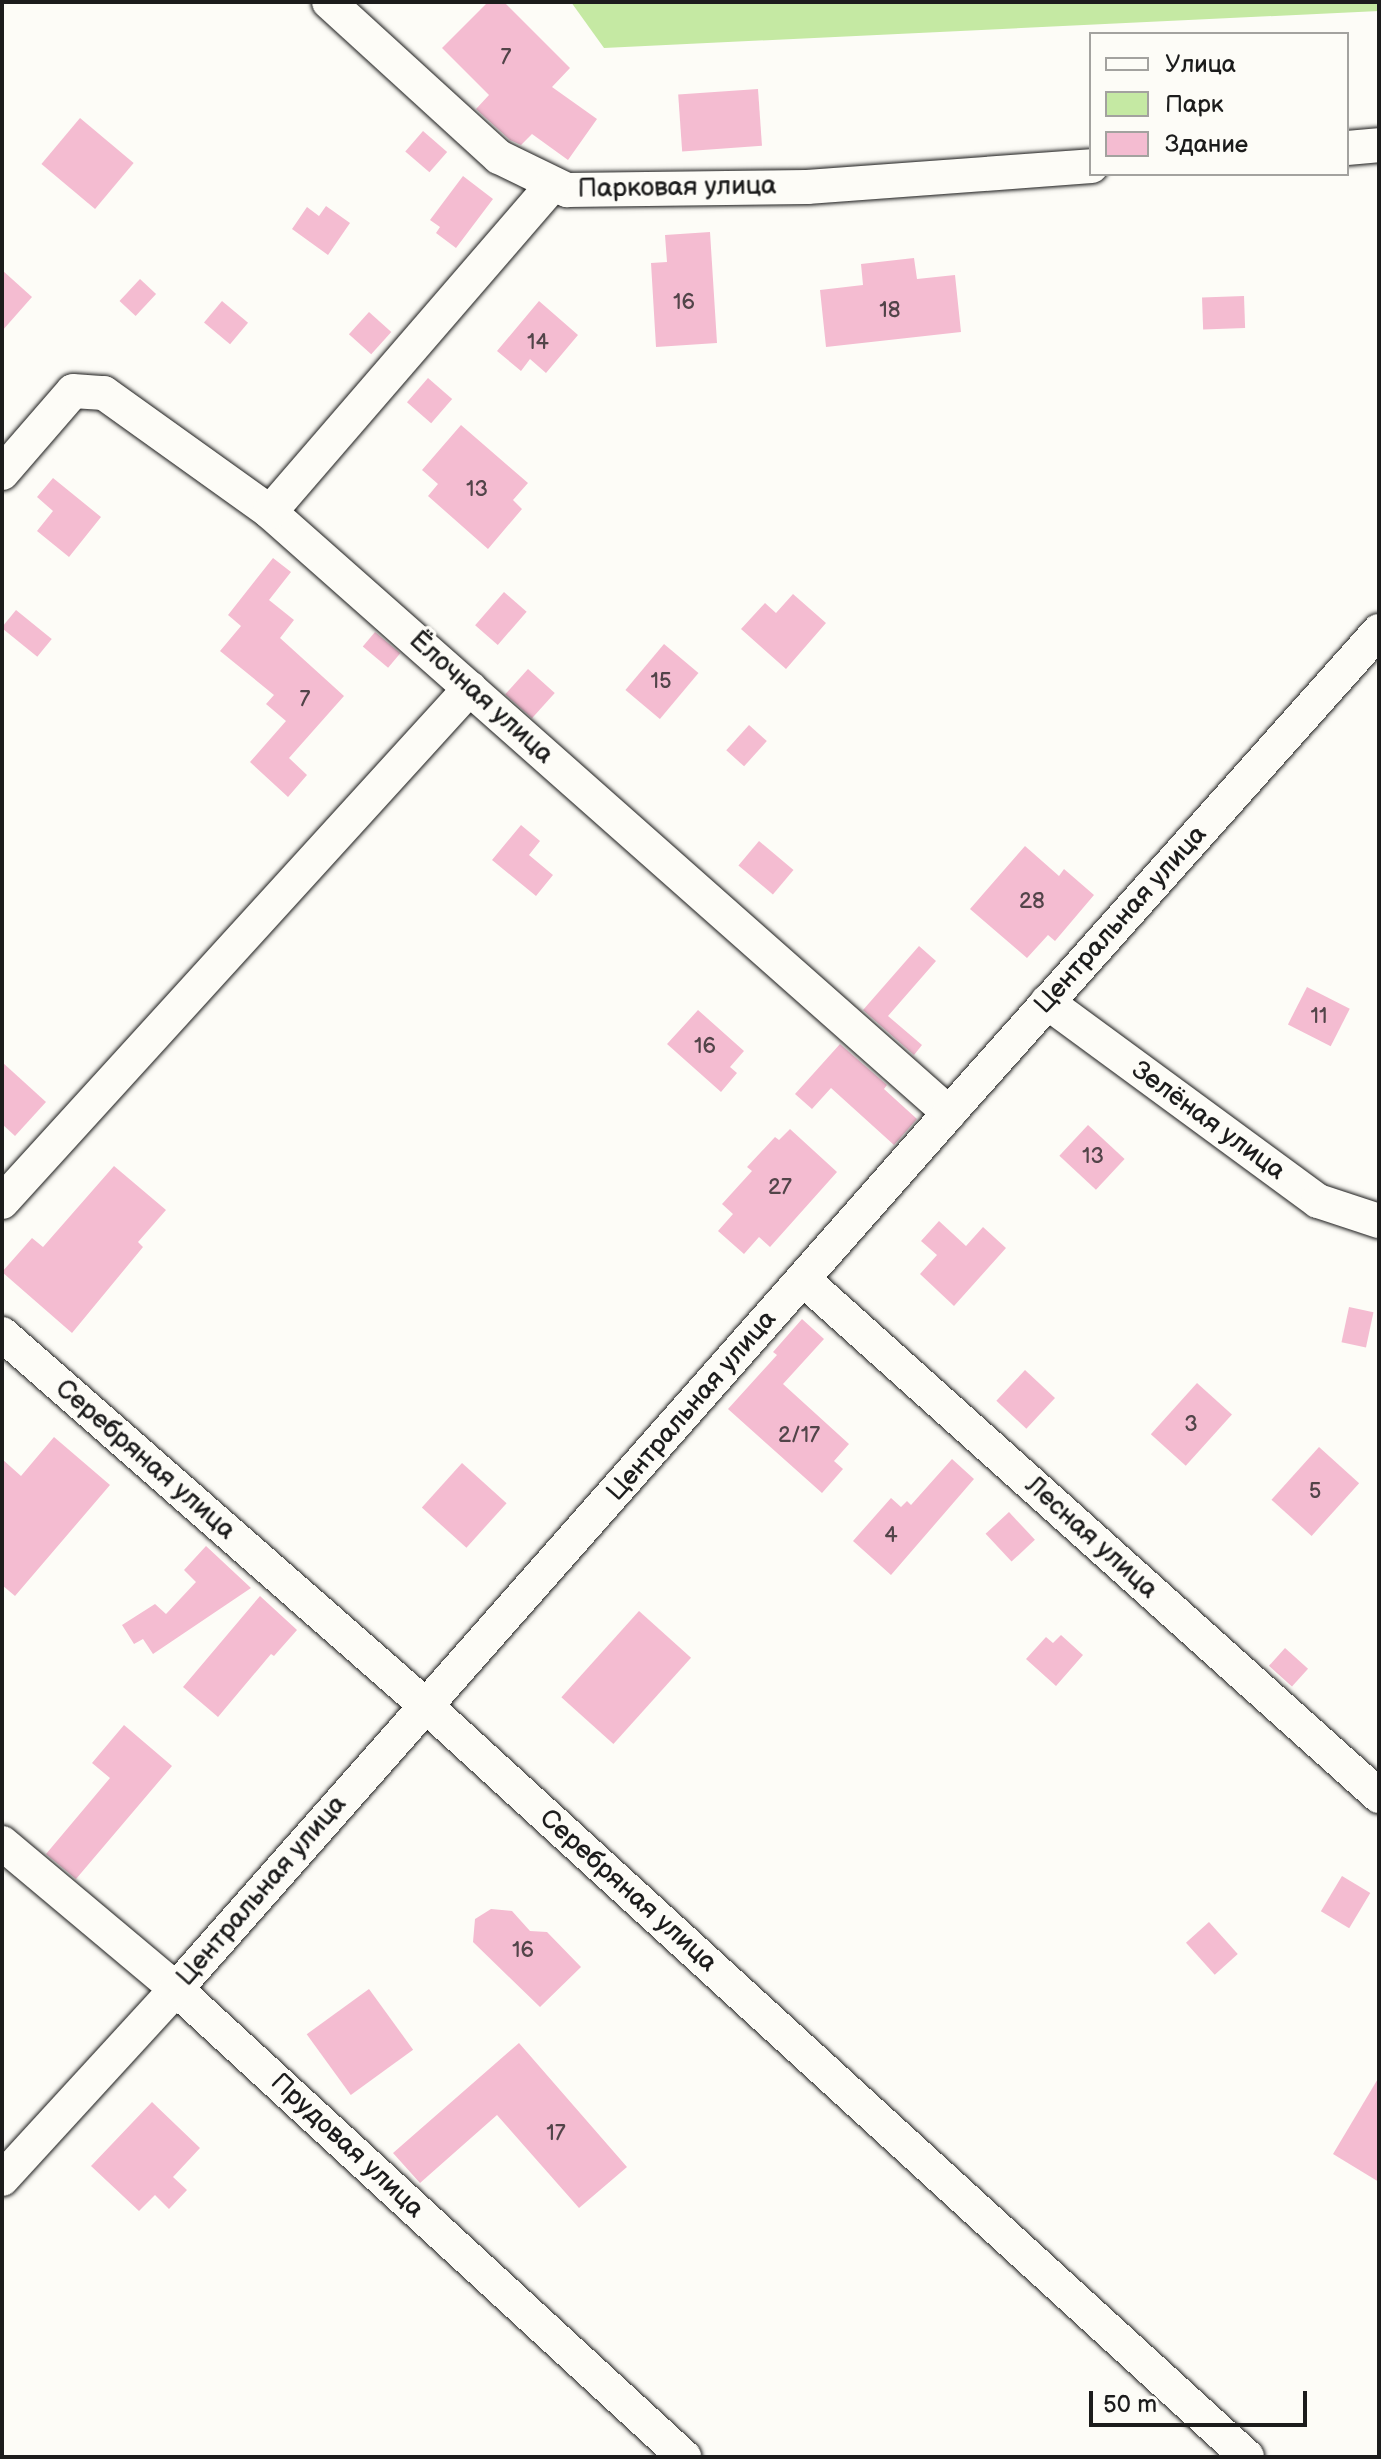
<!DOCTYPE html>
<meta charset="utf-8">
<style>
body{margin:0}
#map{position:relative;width:1381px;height:2459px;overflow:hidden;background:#fdfcf7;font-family:"Balsamiq Sans",sans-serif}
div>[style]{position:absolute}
.green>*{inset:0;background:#c5e9a3}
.building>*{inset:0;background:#f4bcd1;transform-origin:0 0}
.roads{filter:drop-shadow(0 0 2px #1c1c1c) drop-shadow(0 0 2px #1c1c1c)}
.minor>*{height:34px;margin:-17px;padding:0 17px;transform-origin:17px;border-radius:17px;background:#fdfcf7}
span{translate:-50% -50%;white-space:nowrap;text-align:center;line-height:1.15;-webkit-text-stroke:7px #fdfcf7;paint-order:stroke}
.number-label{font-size:22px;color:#524449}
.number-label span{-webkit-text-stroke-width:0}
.street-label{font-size:26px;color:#1c1c1c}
.frame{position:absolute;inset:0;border:4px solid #1c1c1c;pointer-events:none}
.legend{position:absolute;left:1089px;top:32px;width:260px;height:144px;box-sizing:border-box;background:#fdfcf7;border:2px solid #a3a29f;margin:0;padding:10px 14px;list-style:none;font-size:24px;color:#1c1c1c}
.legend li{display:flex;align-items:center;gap:16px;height:40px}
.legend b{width:40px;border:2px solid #a3a29f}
.scale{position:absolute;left:1089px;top:2391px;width:218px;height:36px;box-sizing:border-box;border:4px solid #1c1c1c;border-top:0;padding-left:10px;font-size:24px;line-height:28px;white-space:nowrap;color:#1c1c1c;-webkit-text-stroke:6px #fdfcf7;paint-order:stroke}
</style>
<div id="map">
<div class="green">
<div style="clip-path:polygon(571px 2px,1379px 2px,1379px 11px,604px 48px)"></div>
</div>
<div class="building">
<div style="clip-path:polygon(488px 2px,504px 2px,570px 68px,552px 87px,597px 119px,568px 160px,532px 134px,521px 145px,510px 140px,476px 109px,489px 95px,442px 48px)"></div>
<div style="left:758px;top:89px;width:57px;height:80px;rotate:86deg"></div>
<div style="left:80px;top:118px;width:70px;height:60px;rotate:40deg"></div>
<div style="left:423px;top:131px;width:32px;height:27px;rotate:41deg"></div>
<div style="clip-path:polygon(463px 176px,493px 199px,456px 248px,436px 233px,440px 227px,430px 220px)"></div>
<div style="clip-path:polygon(326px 206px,350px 223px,328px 255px,292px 229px,307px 207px,319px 216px)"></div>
<div style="clip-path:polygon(710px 232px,717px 343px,656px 347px,651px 263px,667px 262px,665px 235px)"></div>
<div style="clip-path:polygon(914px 258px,917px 279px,955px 275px,961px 332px,826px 347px,820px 290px,863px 285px,861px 264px)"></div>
<div style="clip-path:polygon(2px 270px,32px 297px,2px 331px)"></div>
<div style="left:140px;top:279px;width:22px;height:30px;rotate:43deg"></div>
<div style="left:1244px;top:296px;width:32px;height:42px;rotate:88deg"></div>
<div style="left:222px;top:301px;width:34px;height:28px;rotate:40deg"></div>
<div style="clip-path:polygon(539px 301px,578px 335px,546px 373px,530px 359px,521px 371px,497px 351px)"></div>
<div style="left:369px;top:312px;width:30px;height:30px;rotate:42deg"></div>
<div style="left:428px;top:378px;width:32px;height:32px;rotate:41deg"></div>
<div style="clip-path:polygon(461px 425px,528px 483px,513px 500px,522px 509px,488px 549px,428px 496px,438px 484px,422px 470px)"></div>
<div style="clip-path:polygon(53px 478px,101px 517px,69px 557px,37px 531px,53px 511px,37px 497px)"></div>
<div style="clip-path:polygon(273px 558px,291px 572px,269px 600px,294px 620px,280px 638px,344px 696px,289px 758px,307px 775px,288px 797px,250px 762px,286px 721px,266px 704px,274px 695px,220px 651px,241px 626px,228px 615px)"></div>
<div style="left:504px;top:592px;width:30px;height:44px;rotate:41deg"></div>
<div style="clip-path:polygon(793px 594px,826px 623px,786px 669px,741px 629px,765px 603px,776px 613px)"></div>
<div style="left:16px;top:610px;width:46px;height:23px;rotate:39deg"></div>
<div style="left:375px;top:632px;width:33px;height:19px;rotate:40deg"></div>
<div style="left:664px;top:644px;width:45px;height:60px;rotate:40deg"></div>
<div style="left:528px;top:669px;width:36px;height:34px;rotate:42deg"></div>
<div style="left:749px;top:725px;width:24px;height:34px;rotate:42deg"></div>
<div style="clip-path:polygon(521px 825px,540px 841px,529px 855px,553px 875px,536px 896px,492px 860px)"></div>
<div style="left:759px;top:841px;width:45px;height:32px;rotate:40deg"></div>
<div style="clip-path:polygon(1025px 846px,1059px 876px,1064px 869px,1094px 895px,1055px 941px,1048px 935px,1027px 958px,970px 909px)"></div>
<div style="clip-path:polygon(919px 946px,936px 961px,888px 1016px,922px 1045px,914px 1055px,863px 1010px)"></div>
<div style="left:1307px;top:987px;width:48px;height:42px;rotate:27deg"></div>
<div style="clip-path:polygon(698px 1010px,744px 1051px,730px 1067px,737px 1073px,721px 1092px,667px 1044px)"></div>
<div style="clip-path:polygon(840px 1044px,887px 1085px,884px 1089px,917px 1119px,894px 1145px,831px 1088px,812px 1109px,795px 1094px)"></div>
<div style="clip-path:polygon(2px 1062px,46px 1102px,15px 1136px,2px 1124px)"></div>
<div style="left:1088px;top:1125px;width:50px;height:42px;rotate:43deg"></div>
<div style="clip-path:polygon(790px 1129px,837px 1172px,770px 1247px,759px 1237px,744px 1254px,718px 1231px,733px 1214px,722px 1204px,752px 1171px,747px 1167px,775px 1137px,779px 1140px)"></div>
<div style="clip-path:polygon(114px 1166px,166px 1210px,138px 1242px,143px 1247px,72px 1333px,2px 1272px,32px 1238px,43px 1247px)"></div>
<div style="clip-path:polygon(939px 1221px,966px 1246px,983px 1227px,1006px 1248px,954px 1306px,920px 1274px,937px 1255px,921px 1241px)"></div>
<div style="left:1349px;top:1307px;width:25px;height:36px;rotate:12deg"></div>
<div style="clip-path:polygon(802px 1319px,824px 1339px,783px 1384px,849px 1444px,834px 1461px,843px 1469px,822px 1493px,728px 1409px,777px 1355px,773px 1352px)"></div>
<div style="left:1025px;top:1370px;width:41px;height:42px;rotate:43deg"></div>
<div style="left:1197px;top:1383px;width:47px;height:69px;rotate:42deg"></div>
<div style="clip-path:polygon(54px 1437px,110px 1485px,15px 1596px,2px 1585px,2px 1459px,21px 1476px)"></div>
<div style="left:1319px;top:1447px;width:54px;height:71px;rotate:42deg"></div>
<div style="clip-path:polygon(952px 1459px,974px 1479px,891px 1575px,853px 1541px,891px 1498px,901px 1507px,907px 1501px,911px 1505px)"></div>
<div style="left:462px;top:1463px;width:60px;height:60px;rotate:42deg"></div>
<div style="left:1009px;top:1512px;width:38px;height:32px;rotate:47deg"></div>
<div style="clip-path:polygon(206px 1546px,251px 1588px,153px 1654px,143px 1639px,134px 1644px,122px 1625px,155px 1604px,166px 1614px,196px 1582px,184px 1570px)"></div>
<div style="clip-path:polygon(260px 1596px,297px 1630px,274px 1656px,271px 1654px,218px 1717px,183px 1687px)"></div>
<div style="left:639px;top:1611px;width:70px;height:116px;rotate:42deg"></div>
<div style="clip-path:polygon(1061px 1635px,1083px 1655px,1056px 1686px,1026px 1659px,1046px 1637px,1053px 1643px)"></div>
<div style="left:1285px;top:1648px;width:31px;height:24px;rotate:42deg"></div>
<div style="clip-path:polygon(124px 1725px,172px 1766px,76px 1879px,46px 1854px,110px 1778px,92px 1763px)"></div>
<div style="left:1342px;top:1876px;width:33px;height:41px;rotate:31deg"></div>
<div style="clip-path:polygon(491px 1909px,512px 1911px,530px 1931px,547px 1932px,581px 1967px,540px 2007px,473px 1942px,475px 1919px)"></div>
<div style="left:1209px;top:1922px;width:43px;height:31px;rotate:48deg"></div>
<div style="left:369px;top:1989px;width:75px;height:77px;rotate:54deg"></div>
<div style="clip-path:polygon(519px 2043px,627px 2167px,579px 2208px,497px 2115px,420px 2183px,393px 2153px)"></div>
<div style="clip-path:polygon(1379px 2077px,1379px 2182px,1333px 2154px)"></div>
<div style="clip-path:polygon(152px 2102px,200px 2148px,173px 2177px,187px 2190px,169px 2209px,155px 2195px,139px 2211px,91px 2166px)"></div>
</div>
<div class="roads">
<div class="minor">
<div style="left:329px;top:2px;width:230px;rotate:42.4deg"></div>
<div style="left:499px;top:157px;width:76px;rotate:25.9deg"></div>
<div style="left:567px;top:190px;width:240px;rotate:-0.7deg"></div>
<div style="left:807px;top:187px;width:285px;rotate:-4.2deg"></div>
<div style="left:1347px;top:148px;width:32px;rotate:-5deg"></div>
<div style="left:2px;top:473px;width:108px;rotate:-49.1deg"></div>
<div style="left:73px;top:391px;width:31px;rotate:4deg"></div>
<div style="left:104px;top:393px;width:204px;rotate:35.6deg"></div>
<div style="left:270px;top:512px;width:907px;rotate:41.51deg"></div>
<div style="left:270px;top:512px;width:433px;rotate:-49.2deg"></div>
<div style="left:1047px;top:1002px;width:336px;rotate:36.3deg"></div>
<div style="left:1318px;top:1201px;width:64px;rotate:18.2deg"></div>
<div style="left:2px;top:1202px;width:695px;rotate:-47.68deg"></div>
<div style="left:804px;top:1280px;width:773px;rotate:41.9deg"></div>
<div style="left:2px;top:1334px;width:563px;rotate:41.25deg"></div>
<div style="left:425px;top:1705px;width:1114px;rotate:42.45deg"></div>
<div style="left:2px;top:1843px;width:227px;rotate:40deg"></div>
<div style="left:176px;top:1989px;width:691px;rotate:42.65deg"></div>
<div style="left:2px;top:2179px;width:258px;rotate:-47.5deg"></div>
<div style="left:176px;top:1989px;width:1168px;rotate:-48.57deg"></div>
<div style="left:949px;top:1113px;width:646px;rotate:-48.26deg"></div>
</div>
</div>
<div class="number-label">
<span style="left:506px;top:58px">7</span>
<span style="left:684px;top:303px">16</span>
<span style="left:890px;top:311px">18</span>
<span style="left:538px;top:343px">14</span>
<span style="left:477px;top:490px">13</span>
<span style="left:661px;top:682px">15</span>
<span style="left:305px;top:700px">7</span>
<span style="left:1032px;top:902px">28</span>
<span style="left:1319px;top:1017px">11</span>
<span style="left:705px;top:1047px">16</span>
<span style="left:1093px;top:1157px">13</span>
<span style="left:780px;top:1188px">27</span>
<span style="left:1191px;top:1425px">3</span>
<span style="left:799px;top:1436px">2/17</span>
<span style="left:1315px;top:1492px">5</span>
<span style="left:891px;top:1536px">4</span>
<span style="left:523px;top:1951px">16</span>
<span style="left:556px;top:2134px">17</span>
</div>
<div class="street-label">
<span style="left:677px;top:188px;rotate:-1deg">Парковая улица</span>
<span style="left:481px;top:698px;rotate:42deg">Ёлочная улица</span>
<span style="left:1121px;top:920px;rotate:-48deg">Центральная улица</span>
<span style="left:1208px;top:1121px;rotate:36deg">Зелёная улица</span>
<span style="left:692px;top:1406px;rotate:-49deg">Центральная улица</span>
<span style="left:145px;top:1460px;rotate:41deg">Серебряная улица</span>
<span style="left:1091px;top:1538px;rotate:42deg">Лесная улица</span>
<span style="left:262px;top:1891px;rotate:-49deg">Центральная улица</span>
<span style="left:628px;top:1891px;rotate:42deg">Серебряная улица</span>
<span style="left:347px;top:2146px;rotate:43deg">Прудовая улица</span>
</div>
<div class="frame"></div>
<ul class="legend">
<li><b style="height:10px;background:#fdfcf7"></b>Улица</li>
<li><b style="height:22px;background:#c5e9a3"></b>Парк</li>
<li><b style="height:22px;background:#f4bcd1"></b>Здание</li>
</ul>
<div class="scale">50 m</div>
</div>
